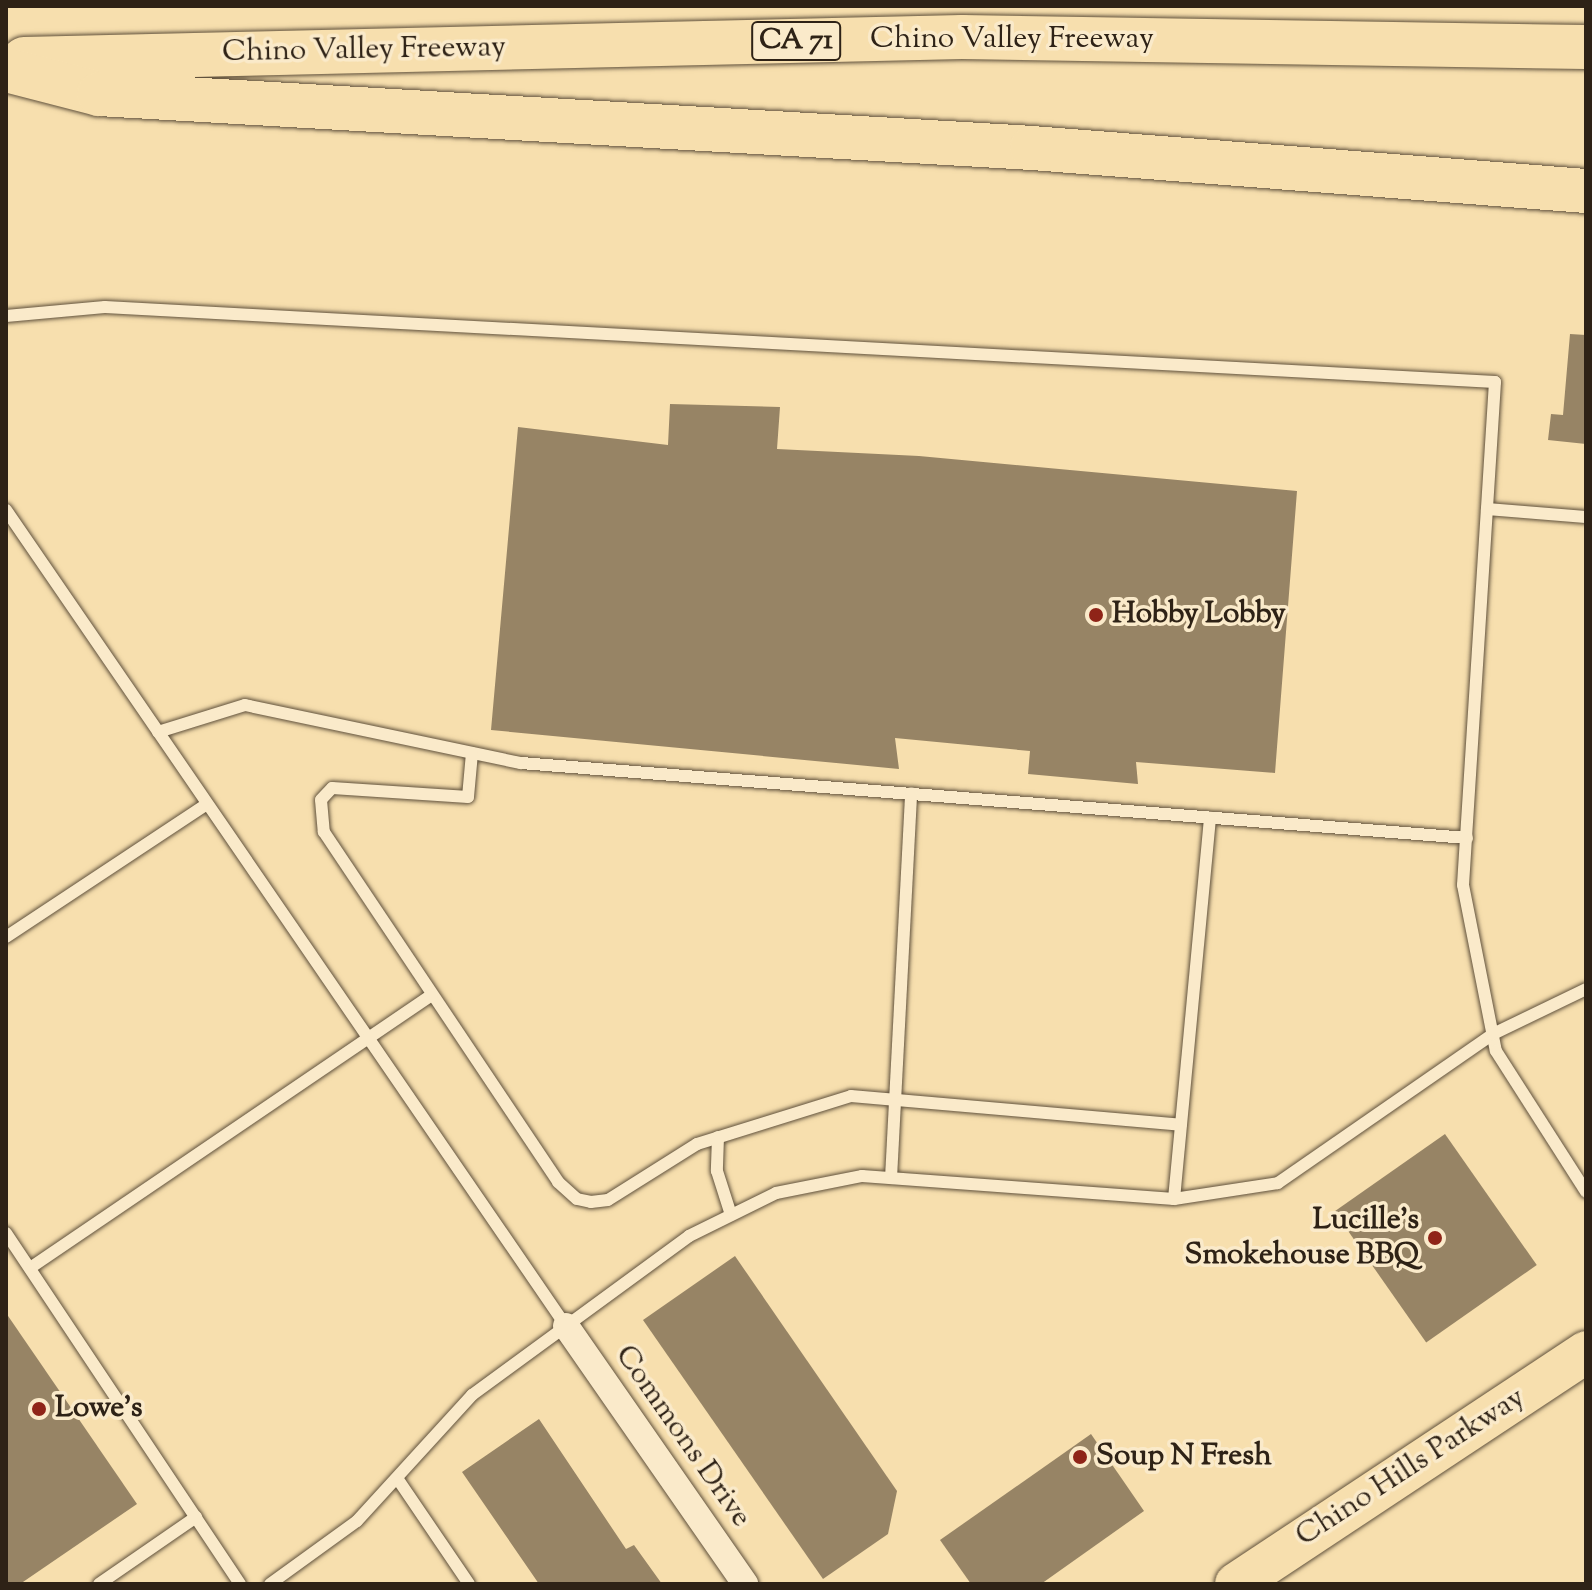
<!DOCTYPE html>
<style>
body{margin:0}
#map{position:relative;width:1592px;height:1590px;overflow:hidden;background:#f7dfae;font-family:"Sorts Mill Goudy",serif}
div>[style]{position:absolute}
.building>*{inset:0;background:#978465;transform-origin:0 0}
.roads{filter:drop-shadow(0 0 2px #60513c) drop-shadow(0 0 2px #60513c)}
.service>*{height:12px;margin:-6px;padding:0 6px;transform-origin:6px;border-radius:6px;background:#faeaca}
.minor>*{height:26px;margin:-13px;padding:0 13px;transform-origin:13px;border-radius:13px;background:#faeaca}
.primary>*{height:42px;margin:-21px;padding:0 21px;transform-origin:21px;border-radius:21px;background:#f7dfae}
.motorway>*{height:44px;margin:-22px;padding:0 22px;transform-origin:22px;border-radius:22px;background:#f7dfae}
.dots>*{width:22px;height:22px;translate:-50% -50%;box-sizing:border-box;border:4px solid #faeaca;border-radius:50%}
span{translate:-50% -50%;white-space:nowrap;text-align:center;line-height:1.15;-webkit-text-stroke:7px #faeaca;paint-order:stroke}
.shield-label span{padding:2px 6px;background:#faeaca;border:2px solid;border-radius:6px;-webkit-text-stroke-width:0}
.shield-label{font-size:28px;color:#2e2216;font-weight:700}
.street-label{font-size:30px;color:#2e2216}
.poi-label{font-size:30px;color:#2e2216;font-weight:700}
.left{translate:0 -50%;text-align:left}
.right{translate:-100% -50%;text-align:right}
.frame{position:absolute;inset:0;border:8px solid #2e2216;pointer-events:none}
</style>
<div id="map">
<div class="building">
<div style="clip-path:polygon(1570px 334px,1586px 335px,1586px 444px,1548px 440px,1551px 414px,1563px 415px)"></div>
<div style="clip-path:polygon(670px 404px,780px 407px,777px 449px,919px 456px,1297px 491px,1275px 773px,1136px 762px,1138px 784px,1028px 774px,1030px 751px,895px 738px,899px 769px,491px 730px,518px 427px,668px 445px)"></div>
<div style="left:1445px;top:1134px;width:160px;height:135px;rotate:55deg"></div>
<div style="clip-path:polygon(735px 1256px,897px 1491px,888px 1534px,823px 1579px,643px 1320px)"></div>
<div style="clip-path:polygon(6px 1313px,137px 1504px,20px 1584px,6px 1584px)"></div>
<div style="clip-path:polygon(539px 1419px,626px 1549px,634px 1545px,662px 1584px,539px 1584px,462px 1472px)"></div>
<div style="clip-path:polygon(1091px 1434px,1144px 1511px,1041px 1584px,971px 1584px,940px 1540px)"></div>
</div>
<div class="roads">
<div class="service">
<div style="left:6px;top:316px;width:99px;rotate:-5.2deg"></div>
<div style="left:105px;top:307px;width:1392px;rotate:3.09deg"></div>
<div style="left:1495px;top:382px;width:504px;rotate:93.64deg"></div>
<div style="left:1463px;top:885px;width:169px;rotate:78.8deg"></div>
<div style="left:1496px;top:1051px;width:167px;rotate:57.4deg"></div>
<div style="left:1487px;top:509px;width:99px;rotate:4.6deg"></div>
<div style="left:6px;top:510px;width:990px;rotate:55.54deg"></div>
<div style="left:158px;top:732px;width:91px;rotate:-17.2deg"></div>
<div style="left:245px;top:705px;width:282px;rotate:11.9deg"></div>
<div style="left:521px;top:763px;width:949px;rotate:4.53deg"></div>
<div style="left:472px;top:753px;width:44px;rotate:95.2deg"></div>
<div style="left:468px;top:797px;width:136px;rotate:-176.2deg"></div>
<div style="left:332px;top:788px;width:16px;rotate:133deg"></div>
<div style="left:321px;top:800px;width:32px;rotate:85deg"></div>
<div style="left:324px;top:832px;width:421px;rotate:56.2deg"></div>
<div style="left:558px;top:1182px;width:25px;rotate:42deg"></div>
<div style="left:577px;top:1199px;width:14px;rotate:12deg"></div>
<div style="left:591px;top:1202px;width:17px;rotate:-7deg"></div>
<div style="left:608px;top:1200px;width:105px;rotate:-32.2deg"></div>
<div style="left:697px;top:1144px;width:161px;rotate:-17.3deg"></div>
<div style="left:851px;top:1096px;width:331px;rotate:5deg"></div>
<div style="left:6px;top:937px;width:241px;rotate:-33.5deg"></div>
<div style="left:718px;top:1137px;width:34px;rotate:92deg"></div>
<div style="left:717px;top:1171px;width:46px;rotate:72.3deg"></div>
<div style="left:891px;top:1178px;width:385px;rotate:-87deg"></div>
<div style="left:1174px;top:1199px;width:383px;rotate:-84.6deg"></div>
<div style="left:6px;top:1233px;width:422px;rotate:56.3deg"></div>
<div style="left:30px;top:1268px;width:485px;rotate:-34.2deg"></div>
<div style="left:397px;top:1478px;width:128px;rotate:55.8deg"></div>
<div style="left:99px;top:1584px;width:118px;rotate:-34.6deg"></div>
<div style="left:270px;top:1584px;width:107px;rotate:-35.9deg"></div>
<div style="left:357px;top:1521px;width:171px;rotate:-47.6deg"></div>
<div style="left:472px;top:1395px;width:269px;rotate:-36.2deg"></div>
<div style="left:689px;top:1236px;width:97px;rotate:-26.3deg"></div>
<div style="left:776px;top:1193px;width:88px;rotate:-11.2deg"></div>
<div style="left:862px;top:1176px;width:313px;rotate:4.2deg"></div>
<div style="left:1174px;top:1199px;width:105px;rotate:-8.7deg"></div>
<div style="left:1278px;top:1183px;width:262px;rotate:-34.7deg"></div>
<div style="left:1493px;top:1034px;width:103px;rotate:-25.8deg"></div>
</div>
<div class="minor">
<div style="left:566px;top:1326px;width:314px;rotate:55.2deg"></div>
</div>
<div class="primary">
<div style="left:1236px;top:1584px;width:420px;rotate:-33.5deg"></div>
</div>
<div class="motorway">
<div style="left:24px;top:59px;width:938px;rotate:-1.34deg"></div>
<div style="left:962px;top:37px;width:624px;rotate:0.92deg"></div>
<div style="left:6px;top:70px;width:96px;rotate:14.5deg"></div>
<div style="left:99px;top:94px;width:935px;rotate:3.31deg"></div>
<div style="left:1032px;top:148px;width:556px;rotate:4.44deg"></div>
</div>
</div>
<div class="dots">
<div style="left:1096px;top:615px;background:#8f2418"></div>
<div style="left:1435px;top:1238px;background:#8f2418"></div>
<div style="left:39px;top:1409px;background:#8f2418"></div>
<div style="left:1080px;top:1457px;background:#8f2418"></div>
</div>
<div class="shield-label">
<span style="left:796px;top:41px">CA 71</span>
</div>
<div class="street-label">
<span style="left:1012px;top:40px">Chino Valley Freeway</span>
<span style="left:364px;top:51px;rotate:-1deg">Chino Valley Freeway</span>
<span style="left:682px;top:1437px;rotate:55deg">Commons Drive</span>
<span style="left:1411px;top:1468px;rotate:-33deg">Chino Hills Parkway</span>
</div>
<div class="poi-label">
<span class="left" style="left:1112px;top:615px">Hobby Lobby</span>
<span class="right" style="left:1419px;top:1238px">Lucille's<br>Smokehouse BBQ</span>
<span class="left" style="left:55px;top:1409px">Lowe's</span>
<span class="left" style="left:1096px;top:1457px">Soup N Fresh</span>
</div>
<div class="frame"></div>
</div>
